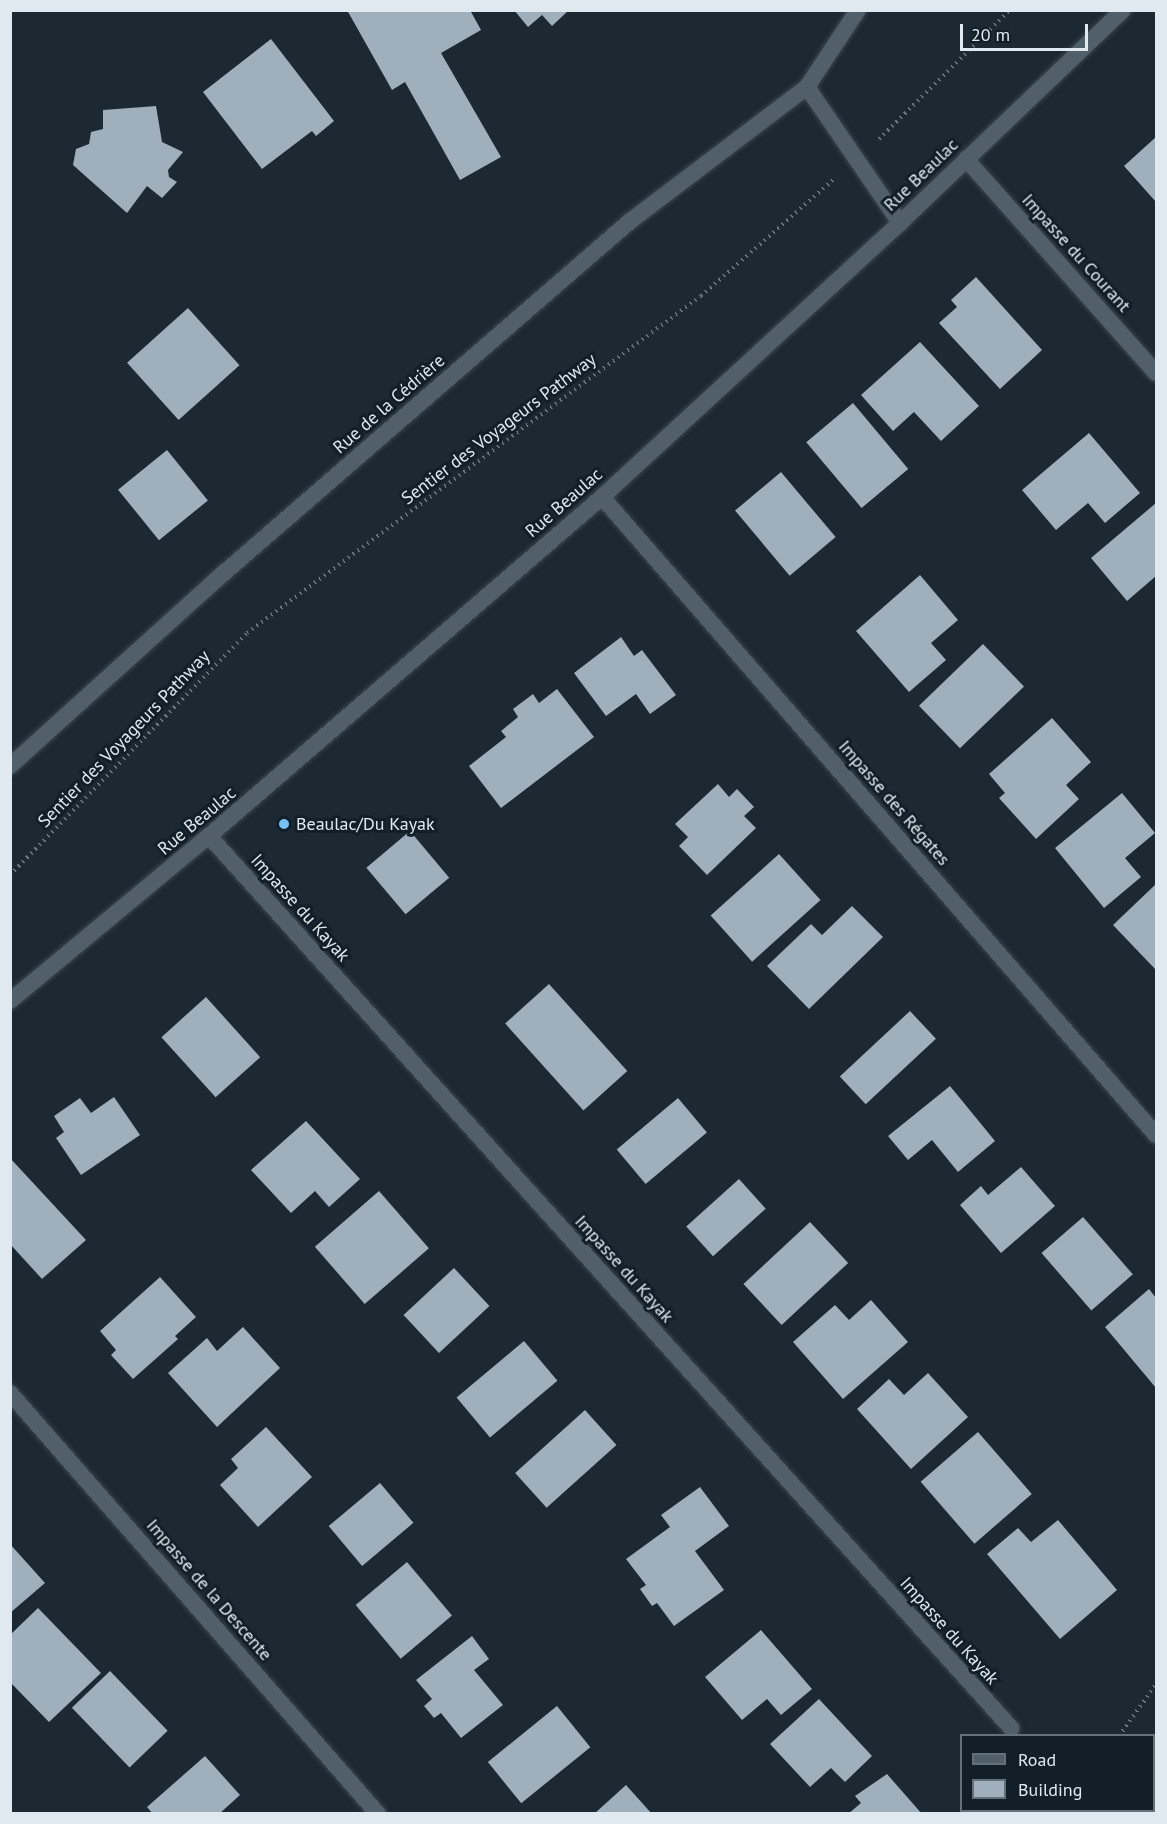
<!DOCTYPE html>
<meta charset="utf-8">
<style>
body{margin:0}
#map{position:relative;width:1167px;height:1824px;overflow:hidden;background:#1c2832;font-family:"PT Sans",sans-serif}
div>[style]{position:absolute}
.building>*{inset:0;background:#a0afbc;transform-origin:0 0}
.path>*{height:4px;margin-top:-2px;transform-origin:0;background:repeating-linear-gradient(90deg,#6d7780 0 1.5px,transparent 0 6px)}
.roads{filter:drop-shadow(0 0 2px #3a454c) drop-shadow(0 0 2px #3a454c)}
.service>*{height:16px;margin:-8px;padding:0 8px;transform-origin:8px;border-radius:8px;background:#515f6a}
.minor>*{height:16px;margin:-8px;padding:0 8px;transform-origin:8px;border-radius:8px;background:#515f6a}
.dots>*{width:16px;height:16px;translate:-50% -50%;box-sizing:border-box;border:3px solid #121f28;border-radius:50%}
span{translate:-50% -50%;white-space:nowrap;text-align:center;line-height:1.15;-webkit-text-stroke:6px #121f28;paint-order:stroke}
.street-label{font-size:18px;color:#e0e9ef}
.poi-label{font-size:18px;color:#e0e9ef}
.left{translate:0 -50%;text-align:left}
.frame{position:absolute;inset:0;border:12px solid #e0e9ef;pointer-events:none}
.legend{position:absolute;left:960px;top:1734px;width:195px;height:78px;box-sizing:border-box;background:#121f28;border:2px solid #647078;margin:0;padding:8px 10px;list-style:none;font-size:18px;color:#e0e9ef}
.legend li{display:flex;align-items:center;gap:12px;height:30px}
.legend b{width:30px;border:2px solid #647078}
.scale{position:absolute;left:960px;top:24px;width:128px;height:27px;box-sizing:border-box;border:3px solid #e0e9ef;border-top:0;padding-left:8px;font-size:18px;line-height:21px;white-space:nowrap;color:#e0e9ef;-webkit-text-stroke:4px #121f28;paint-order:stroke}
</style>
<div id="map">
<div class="building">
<div style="clip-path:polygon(347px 10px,470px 10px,481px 30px,441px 53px,501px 157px,460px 180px,405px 82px,392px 90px)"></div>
<div style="clip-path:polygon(514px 10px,569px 10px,552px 26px,542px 15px,528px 27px)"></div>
<div style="clip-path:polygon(271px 39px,334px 121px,316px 136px,312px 131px,262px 169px,203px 92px)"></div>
<div style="clip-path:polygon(156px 106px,162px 142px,183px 152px,168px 170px,169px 177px,177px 182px,162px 198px,147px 186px,127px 213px,73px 165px,76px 149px,89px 144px,91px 132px,103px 129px,103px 110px)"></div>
<div style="clip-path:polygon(1156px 137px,1156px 202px,1124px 166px)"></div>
<div style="clip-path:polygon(976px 277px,1042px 350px,1000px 389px,939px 323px,957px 307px,951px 300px)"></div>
<div style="left:188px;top:308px;width:77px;height:82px;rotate:48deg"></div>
<div style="clip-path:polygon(920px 342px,979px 406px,941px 441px,914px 412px,893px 431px,861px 395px)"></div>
<div style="left:853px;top:403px;width:86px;height:61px;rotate:50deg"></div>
<div style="clip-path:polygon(1089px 433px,1140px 493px,1105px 523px,1088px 503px,1056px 530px,1022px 490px)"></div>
<div style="left:167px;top:450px;width:65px;height:63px;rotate:51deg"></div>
<div style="left:781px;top:472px;width:85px;height:60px;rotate:50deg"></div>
<div style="clip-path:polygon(1156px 503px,1156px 576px,1127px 601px,1091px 558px)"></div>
<div style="clip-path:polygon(920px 575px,958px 620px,931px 643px,946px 660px,909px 692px,856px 631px)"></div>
<div style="clip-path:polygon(621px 637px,634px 656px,642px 650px,676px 695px,650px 714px,636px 694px,606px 716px,574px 673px)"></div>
<div style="left:983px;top:644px;width:59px;height:89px;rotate:46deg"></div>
<div style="clip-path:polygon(557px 689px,594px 737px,501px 808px,469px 766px,506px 737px,501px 731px,518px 717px,513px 709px,533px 694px,539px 703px)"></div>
<div style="clip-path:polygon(1052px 718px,1091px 762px,1066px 785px,1079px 799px,1036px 839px,999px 798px,1005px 793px,989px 774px)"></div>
<div style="clip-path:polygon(718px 784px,729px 797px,737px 789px,754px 807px,744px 816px,756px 828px,707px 875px,679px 846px,688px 837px,675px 824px)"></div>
<div style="clip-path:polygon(1122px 793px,1155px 833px,1125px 858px,1141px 877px,1104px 908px,1055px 848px)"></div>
<div style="left:410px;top:831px;width:61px;height:57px;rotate:50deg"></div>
<div style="left:779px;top:854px;width:62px;height:92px;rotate:48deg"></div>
<div style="clip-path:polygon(1156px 884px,1156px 970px,1113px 925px)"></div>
<div style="clip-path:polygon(852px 906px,883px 937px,809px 1009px,767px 966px,811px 924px,822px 935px)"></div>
<div style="left:549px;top:984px;width:117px;height:59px;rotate:48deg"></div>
<div style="left:206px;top:997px;width:81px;height:60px;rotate:48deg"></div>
<div style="left:910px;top:1011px;width:38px;height:96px;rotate:47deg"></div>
<div style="clip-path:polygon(950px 1086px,995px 1141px,958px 1172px,932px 1140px,908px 1160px,888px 1136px)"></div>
<div style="clip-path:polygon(114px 1097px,140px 1135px,81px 1175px,56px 1138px,64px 1132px,54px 1116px,80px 1098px,91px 1113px)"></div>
<div style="left:678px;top:1098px;width:45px;height:80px;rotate:50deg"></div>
<div style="clip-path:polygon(306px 1121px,360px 1179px,329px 1207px,315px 1191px,291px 1213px,251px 1170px)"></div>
<div style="clip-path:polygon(10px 1158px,86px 1240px,42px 1279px,10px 1244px)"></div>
<div style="clip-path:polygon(1021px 1167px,1055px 1206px,1001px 1253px,960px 1205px,981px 1186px,988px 1195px)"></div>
<div style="left:739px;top:1179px;width:40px;height:71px;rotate:48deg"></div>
<div style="left:379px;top:1191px;width:76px;height:85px;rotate:49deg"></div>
<div style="left:1083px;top:1217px;width:76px;height:55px;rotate:49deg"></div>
<div style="left:810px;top:1222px;width:56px;height:91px;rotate:47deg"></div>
<div style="left:454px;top:1268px;width:52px;height:69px;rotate:47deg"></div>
<div style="clip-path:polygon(160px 1277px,196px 1317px,175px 1336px,178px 1339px,133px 1379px,111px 1355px,116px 1350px,100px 1331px)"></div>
<div style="clip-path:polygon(1149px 1289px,1156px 1298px,1156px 1388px,1105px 1327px)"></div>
<div style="clip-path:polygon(871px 1300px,908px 1342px,843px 1399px,793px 1342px,835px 1305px,849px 1320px)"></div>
<div style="clip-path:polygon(243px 1327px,280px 1368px,217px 1427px,168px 1373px,207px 1338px,217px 1351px)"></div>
<div style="left:524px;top:1341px;width:52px;height:88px;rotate:50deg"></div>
<div style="clip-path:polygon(928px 1373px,968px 1417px,911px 1469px,857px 1409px,889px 1379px,904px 1395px)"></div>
<div style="left:585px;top:1410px;width:47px;height:94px;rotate:48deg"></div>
<div style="clip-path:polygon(266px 1427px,312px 1477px,258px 1527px,220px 1485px,238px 1468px,231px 1459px)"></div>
<div style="left:978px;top:1432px;width:82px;height:76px;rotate:49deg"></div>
<div style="left:380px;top:1483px;width:52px;height:67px;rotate:50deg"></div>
<div style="clip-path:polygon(700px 1487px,729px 1526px,695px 1551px,724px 1590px,674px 1626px,657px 1603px,652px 1606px,640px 1589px,646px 1585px,626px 1559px,670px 1527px,661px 1515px)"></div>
<div style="clip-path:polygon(1058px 1520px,1117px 1590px,1060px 1639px,987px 1554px,1018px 1528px,1031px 1542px)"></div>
<div style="clip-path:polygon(10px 1544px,45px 1583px,10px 1613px)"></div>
<div style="left:407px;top:1562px;width:70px;height:67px;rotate:50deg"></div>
<div style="clip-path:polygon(38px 1608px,101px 1673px,49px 1722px,10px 1682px,10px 1635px)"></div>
<div style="clip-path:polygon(761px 1630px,812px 1689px,781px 1715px,767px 1699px,742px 1720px,705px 1677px)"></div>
<div style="clip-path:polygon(472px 1636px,489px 1659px,474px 1670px,503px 1705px,461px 1738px,441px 1713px,434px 1718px,424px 1706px,432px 1699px,416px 1680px)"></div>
<div style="left:110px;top:1671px;width:83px;height:53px;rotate:46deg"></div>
<div style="clip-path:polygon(819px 1699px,872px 1756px,845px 1782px,831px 1768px,810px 1787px,770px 1744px)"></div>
<div style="left:557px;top:1706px;width:53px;height:89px;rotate:51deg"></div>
<div style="clip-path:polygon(205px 1756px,240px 1795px,219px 1814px,153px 1814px,147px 1807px)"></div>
<div style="clip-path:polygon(887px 1774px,922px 1814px,848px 1814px,861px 1803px,855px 1796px)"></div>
<div style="clip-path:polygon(626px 1785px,652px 1814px,594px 1814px)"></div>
</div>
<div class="path">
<div style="left:879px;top:139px;width:184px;rotate:-44.6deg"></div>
<div style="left:10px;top:875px;width:339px;rotate:-45.6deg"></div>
<div style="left:247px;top:633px;width:565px;rotate:-36.59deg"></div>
<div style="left:701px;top:296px;width:176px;rotate:-41.3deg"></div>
<div style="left:1119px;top:1736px;width:64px;rotate:-54.6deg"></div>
<div style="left:1062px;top:1814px;width:5px;rotate:-53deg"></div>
</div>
<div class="roads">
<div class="service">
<div style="left:807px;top:87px;width:165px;rotate:55.6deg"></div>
</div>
<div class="minor">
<div style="left:966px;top:159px;width:286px;rotate:48.4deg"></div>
<div style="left:602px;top:497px;width:845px;rotate:49.03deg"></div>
<div style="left:10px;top:766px;width:290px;rotate:-42.1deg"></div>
<div style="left:225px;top:572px;width:535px;rotate:-40.9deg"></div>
<div style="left:629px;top:222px;width:223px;rotate:-37.2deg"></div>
<div style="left:807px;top:87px;width:92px;rotate:-56.5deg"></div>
<div style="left:209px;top:836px;width:1200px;rotate:48.04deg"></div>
<div style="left:10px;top:1001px;width:259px;rotate:-39.7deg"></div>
<div style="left:209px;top:836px;width:519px;rotate:-40.78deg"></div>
<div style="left:602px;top:497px;width:405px;rotate:-42.6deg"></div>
<div style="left:900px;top:223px;width:308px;rotate:-43.7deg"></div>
<div style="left:10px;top:1393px;width:559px;rotate:48.84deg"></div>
</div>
</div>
<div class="dots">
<div style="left:284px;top:824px;background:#75c0f6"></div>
</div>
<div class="street-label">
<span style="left:921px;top:175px;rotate:-44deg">Rue Beaulac</span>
<span style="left:1076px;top:253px;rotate:48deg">Impasse du Courant</span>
<span style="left:389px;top:404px;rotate:-41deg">Rue de la Cédrière</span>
<span style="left:499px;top:429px;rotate:-37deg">Sentier des Voyageurs Pathway</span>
<span style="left:564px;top:503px;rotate:-41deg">Rue Beaulac</span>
<span style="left:124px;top:739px;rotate:-46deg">Sentier des Voyageurs Pathway</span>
<span style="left:894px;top:803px;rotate:49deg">Impasse des Régates</span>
<span style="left:197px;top:821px;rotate:-40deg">Rue Beaulac</span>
<span style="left:300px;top:908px;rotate:48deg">Impasse du Kayak</span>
<span style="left:624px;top:1269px;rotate:48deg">Impasse du Kayak</span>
<span style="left:209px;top:1590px;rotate:49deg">Impasse de la Descente</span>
<span style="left:949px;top:1631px;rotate:48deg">Impasse du Kayak</span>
</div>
<div class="poi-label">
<span class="left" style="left:296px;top:824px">Beaulac/Du Kayak</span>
</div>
<div class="frame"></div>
<ul class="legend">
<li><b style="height:8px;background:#515f6a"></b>Road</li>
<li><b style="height:16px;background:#a0afbc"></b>Building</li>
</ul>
<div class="scale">20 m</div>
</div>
